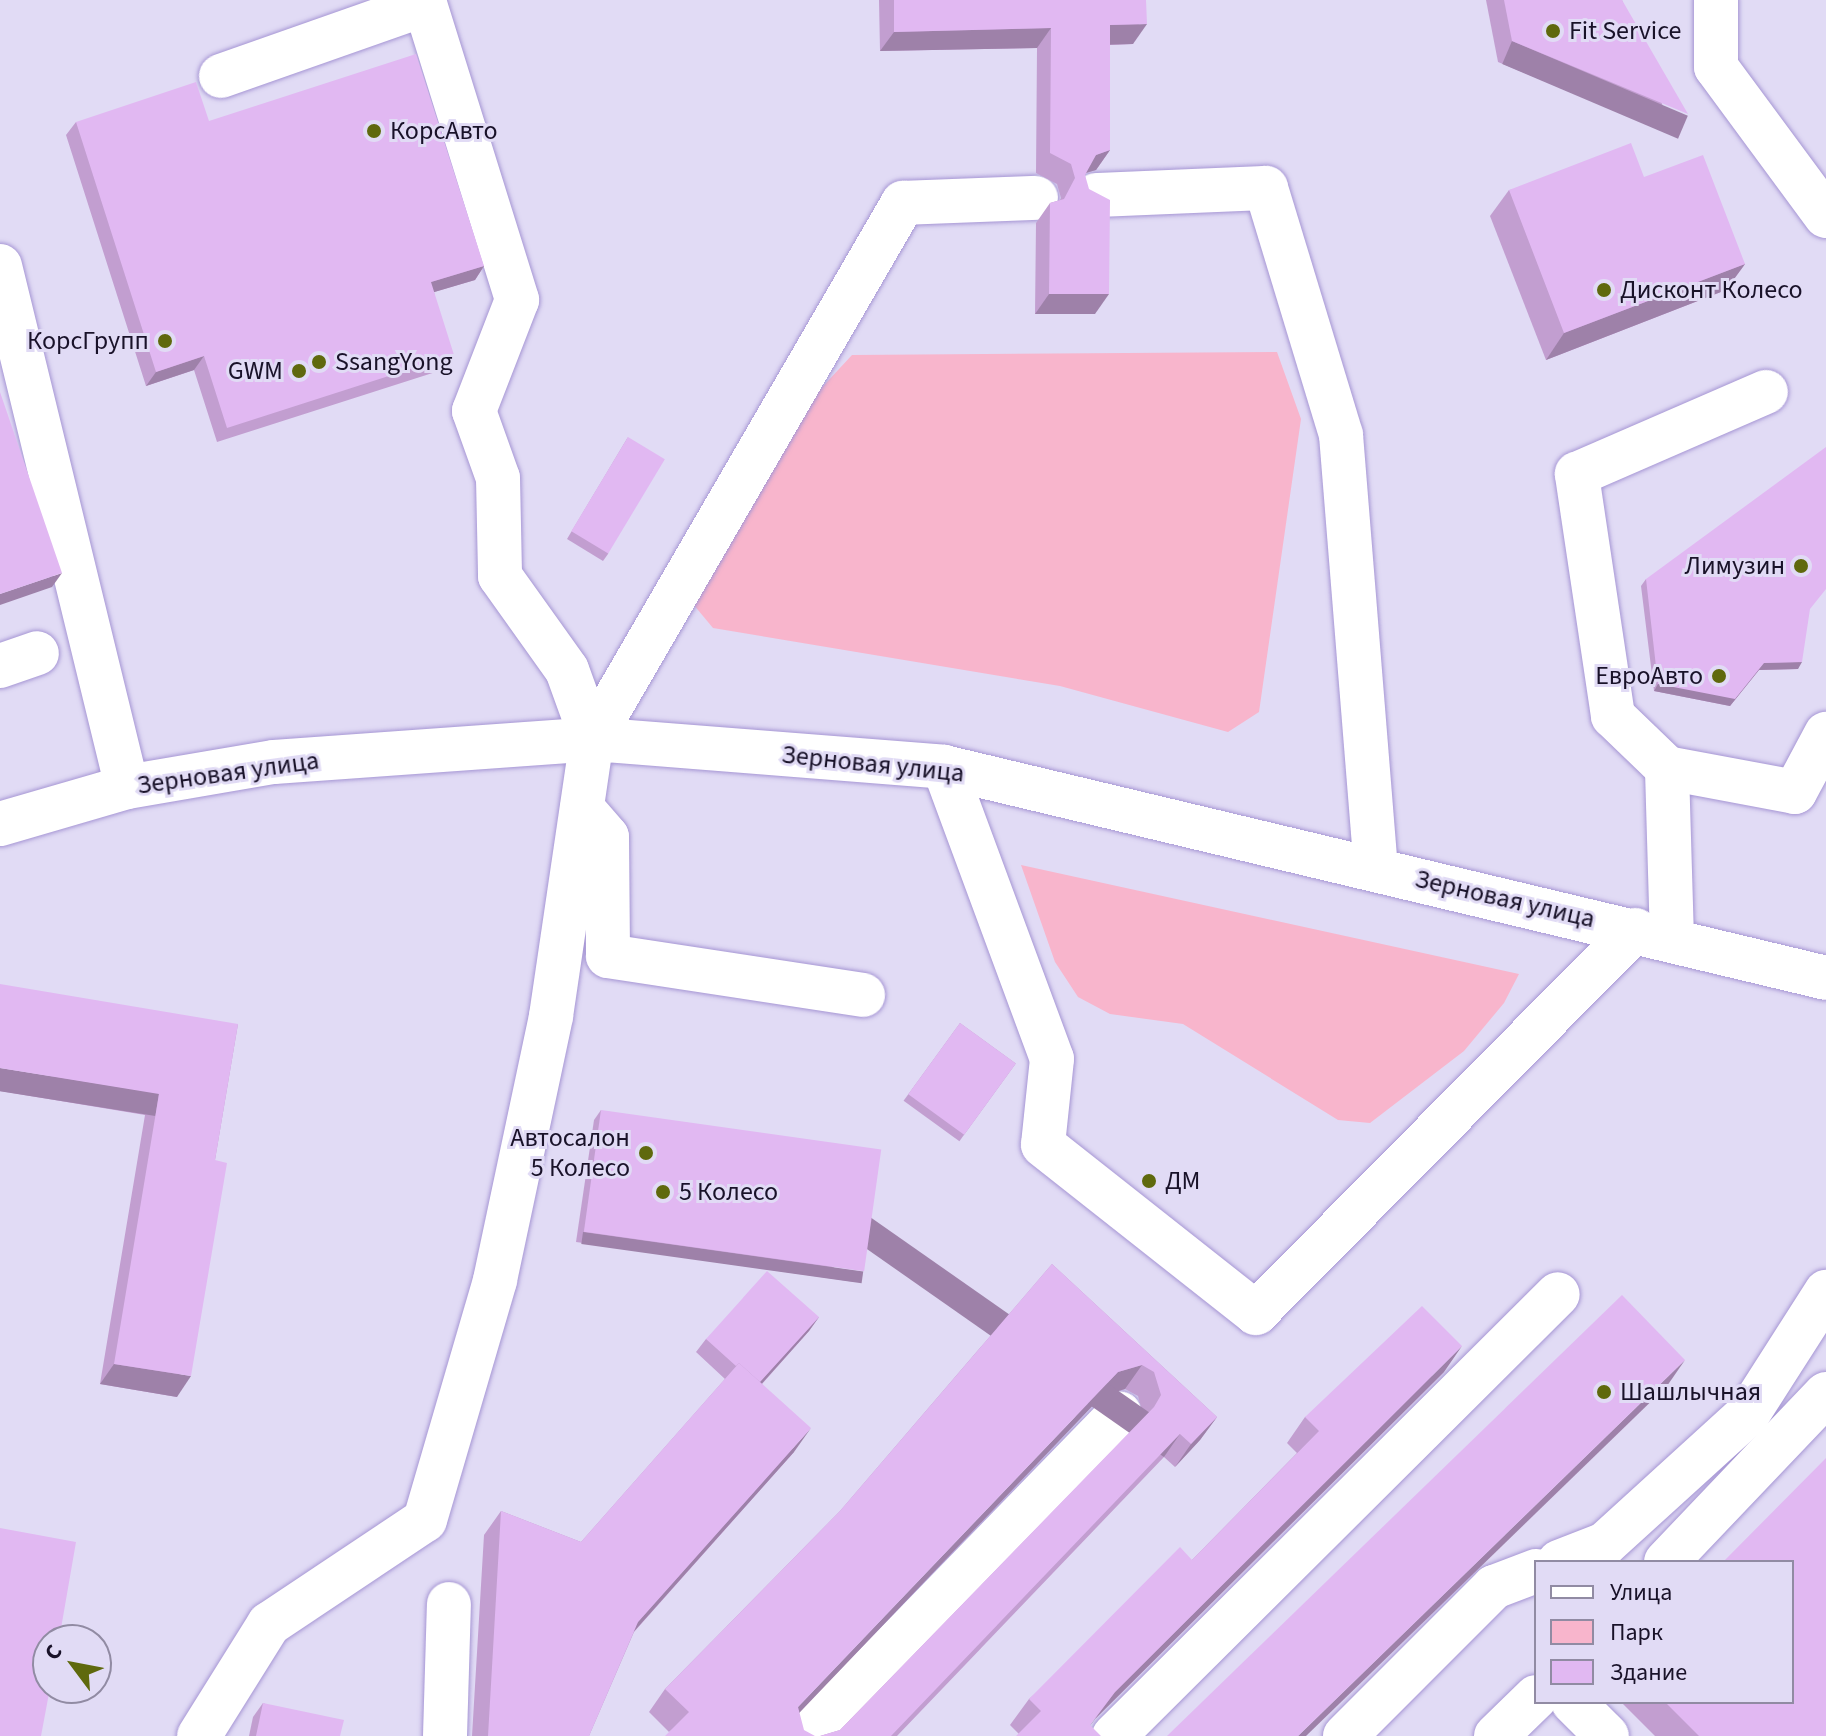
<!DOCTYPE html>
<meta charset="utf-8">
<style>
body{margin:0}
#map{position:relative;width:1826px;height:1736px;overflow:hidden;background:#e1dbf5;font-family:"Source Sans 3",sans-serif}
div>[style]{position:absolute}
.green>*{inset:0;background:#f8b5cc}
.roads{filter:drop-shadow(0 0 2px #a696d4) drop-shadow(0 0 2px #a696d4)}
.minor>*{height:44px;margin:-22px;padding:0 22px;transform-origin:22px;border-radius:22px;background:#fff}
.major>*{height:44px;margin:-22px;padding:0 22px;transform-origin:22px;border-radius:22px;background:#fff}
.wall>*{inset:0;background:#c29ed0;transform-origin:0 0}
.shaded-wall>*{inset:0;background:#9e81a9;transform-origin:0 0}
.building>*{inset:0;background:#e1b8f2;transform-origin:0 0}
.dots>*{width:22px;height:22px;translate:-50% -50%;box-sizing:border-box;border:4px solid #e1dbf5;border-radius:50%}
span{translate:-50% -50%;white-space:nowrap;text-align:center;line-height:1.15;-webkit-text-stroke:6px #e1dbf5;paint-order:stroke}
.poi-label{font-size:26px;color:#191229}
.left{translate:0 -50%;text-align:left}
.right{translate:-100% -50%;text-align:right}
.street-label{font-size:26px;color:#191229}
.legend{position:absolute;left:1534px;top:1560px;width:260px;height:144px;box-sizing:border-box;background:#e1dbf5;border:2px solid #918ba3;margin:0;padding:10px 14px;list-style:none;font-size:24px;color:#191229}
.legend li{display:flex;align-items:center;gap:16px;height:40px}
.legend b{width:40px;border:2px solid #918ba3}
.north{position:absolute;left:32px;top:1624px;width:80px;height:80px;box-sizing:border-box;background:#e1dbf5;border:2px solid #918ba3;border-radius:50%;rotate:302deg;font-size:22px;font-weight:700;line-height:32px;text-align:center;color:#191229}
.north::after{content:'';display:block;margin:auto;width:28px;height:36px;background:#5f690d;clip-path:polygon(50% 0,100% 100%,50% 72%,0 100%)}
</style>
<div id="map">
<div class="green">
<div style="clip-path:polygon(1277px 352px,1301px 419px,1259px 712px,1228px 732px,1060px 686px,713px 628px,693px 604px,801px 410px,852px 355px)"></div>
<div style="clip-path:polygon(1021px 865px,1519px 974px,1504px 1003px,1464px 1051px,1370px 1123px,1338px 1120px,1183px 1024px,1110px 1014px,1078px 997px,1055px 962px)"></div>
</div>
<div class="roads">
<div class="minor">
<div style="left:1716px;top:0;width:67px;rotate:90deg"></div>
<div style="left:1716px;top:67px;width:185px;rotate:53.6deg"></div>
<div style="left:221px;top:76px;width:216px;rotate:-19.4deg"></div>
<div style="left:425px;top:4px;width:310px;rotate:72.7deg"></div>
<div style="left:517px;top:300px;width:119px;rotate:111.2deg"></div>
<div style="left:474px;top:411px;width:71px;rotate:70.3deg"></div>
<div style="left:498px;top:478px;width:98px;rotate:88.8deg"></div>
<div style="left:500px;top:576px;width:115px;rotate:54.5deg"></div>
<div style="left:567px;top:670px;width:73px;rotate:70.1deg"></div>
<div style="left:1096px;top:195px;width:170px;rotate:-2.4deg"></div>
<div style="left:1266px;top:188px;width:258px;rotate:73.1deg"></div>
<div style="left:1341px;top:435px;width:434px;rotate:85.4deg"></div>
<div style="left:0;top:266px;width:536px;rotate:76.3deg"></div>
<div style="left:0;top:666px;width:39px;rotate:-19deg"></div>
<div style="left:944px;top:767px;width:311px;rotate:69.7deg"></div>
<div style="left:1052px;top:1059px;width:86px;rotate:96deg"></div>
<div style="left:1043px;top:1145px;width:271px;rotate:38.3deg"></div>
<div style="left:1256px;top:1313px;width:539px;rotate:-45.3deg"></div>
<div style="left:1667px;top:768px;width:75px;rotate:-136.1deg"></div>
<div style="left:1613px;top:716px;width:245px;rotate:-98.5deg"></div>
<div style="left:1577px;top:474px;width:206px;rotate:-23.5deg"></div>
<div style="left:582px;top:808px;width:38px;rotate:49deg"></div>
<div style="left:607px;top:837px;width:119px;rotate:89.5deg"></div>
<div style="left:608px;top:956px;width:258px;rotate:8.7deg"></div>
<div style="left:1672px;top:939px;width:171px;rotate:-91.7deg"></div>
<div style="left:1667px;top:768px;width:130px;rotate:10.6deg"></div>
<div style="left:1795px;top:792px;width:66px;rotate:-61.9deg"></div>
<div style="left:1559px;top:1562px;width:49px;rotate:-21.4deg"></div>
<div style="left:1605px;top:1544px;width:193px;rotate:-42.3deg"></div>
<div style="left:1748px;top:1414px;width:145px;rotate:-57.4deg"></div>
<div style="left:1666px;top:1562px;width:232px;rotate:-46.4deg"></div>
<div style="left:1573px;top:1702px;width:48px;rotate:45deg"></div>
<div style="left:199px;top:1736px;width:132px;rotate:-58deg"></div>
<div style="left:269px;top:1624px;width:187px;rotate:-33.7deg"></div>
<div style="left:425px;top:1520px;width:250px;rotate:-73.7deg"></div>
<div style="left:495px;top:1280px;width:270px;rotate:-78deg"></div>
<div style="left:551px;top:1016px;width:280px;rotate:-81.6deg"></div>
<div style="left:592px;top:739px;width:620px;rotate:-59.88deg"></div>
<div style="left:903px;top:203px;width:133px;rotate:-2.2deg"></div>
<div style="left:445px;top:1736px;width:132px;rotate:-88.3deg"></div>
<div style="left:806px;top:1736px;width:450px;rotate:-45.8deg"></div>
<div style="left:1114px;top:1736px;width:626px;rotate:-44.87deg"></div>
<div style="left:1345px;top:1736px;width:211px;rotate:-45deg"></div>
<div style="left:1494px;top:1587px;width:45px;rotate:-20.9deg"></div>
<div style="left:1496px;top:1736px;width:56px;rotate:-44.3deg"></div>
</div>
<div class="major">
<div style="left:0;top:824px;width:132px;rotate:-16.2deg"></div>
<div style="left:127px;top:787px;width:149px;rotate:-9.7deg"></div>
<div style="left:274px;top:762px;width:319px;rotate:-4.1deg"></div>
<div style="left:592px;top:739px;width:353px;rotate:4.5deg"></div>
<div style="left:944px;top:767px;width:907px;rotate:13.45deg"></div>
</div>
</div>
<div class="wall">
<div style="clip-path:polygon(879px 0,1146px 0,1133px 44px,1110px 45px,1110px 150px,1096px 170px,1086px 173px,1085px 175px,1095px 314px,1035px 314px,1036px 223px,1050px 203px,1060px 200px,1061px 198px,1057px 184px,1036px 173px,1037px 48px,880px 51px)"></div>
<div style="clip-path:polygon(1486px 0,1622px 0,1674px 135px,1498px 62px)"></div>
<div style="clip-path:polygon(209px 121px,484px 266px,475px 280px,434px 292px,445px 369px,217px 442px,194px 370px,146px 386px,66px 135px,76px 122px)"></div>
<div style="clip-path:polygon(1644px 177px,1745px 264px,1726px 290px,1546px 360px,1490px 216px,1509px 190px)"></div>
<div style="clip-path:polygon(628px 437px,608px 554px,603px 561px,567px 539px)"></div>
<div style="clip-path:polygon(1646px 579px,1809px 610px,1798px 669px,1759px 670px,1730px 706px,1654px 691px,1641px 586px)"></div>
<div style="left:960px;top:1023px;width:69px;height:96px;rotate:36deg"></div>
<div style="clip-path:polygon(238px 1024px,215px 1160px,177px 1397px,100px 1384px,145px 1115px,0 1091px)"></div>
<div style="clip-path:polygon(601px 1110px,855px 1282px,576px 1242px,594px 1120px)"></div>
<div style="clip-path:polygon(1052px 1264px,1217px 1417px,1200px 1440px,1175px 1467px,1164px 1457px,897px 1736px,820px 1736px,840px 1730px,1144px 1418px,1138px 1396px,1125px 1389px,1102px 1396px,669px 1732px,649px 1712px,665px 1689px,840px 1511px)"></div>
<div style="clip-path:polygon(819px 1317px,809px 1331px,762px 1384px,794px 1452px,634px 1632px,589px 1736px,472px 1736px,484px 1535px,501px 1511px,581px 1542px,725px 1379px,696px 1352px,706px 1339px)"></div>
<div style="clip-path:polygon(1444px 1372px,1096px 1718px,1019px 1734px,1010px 1725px,1029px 1699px,1192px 1560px,1297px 1453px,1287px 1443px,1305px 1417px)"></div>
<div style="clip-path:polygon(1621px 1702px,1792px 1702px,1826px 1736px,1655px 1736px)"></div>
<div style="clip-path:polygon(263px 1703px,340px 1736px,249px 1736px,253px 1717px)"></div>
</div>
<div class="shaded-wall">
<div style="clip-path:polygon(1147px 24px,1133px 44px,1096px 45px,1110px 25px)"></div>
<div style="clip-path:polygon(1051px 28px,1037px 48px,880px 51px,894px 32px)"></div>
<div style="left:1512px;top:41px;width:191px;height:25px;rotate:23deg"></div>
<div style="clip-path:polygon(1110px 150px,1096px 170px,1082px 174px,1096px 155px)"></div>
<div style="clip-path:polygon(1745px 264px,1726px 290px,1546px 360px,1564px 333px)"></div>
<div style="clip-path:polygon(484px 266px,475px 280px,421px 296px,431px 282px)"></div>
<div style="clip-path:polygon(1049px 294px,1109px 294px,1095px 314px,1035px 314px)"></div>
<div style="left:454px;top:355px;width:17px;height:238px;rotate:123deg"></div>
<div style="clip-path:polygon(204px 356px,194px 370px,146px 386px,156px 372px)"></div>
<div style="clip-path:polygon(62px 573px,52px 587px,0 605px,0 594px)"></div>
<div style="clip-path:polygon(1802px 662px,1798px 669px,1759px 670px,1730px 706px,1654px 691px,1658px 684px,1764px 663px)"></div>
<div style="left:0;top:1068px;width:161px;height:23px;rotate:9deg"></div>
<div style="left:583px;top:1232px;width:283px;height:12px;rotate:8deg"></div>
<div style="clip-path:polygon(819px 1317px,809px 1331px,748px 1399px,757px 1385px)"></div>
<div style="clip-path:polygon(1462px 1346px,1444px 1372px,1096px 1718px,1082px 1736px,1115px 1692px)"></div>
<div style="clip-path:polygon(1685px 1360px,1667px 1386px,1306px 1736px,1298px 1736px)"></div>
<div style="clip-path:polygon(114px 1364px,191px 1376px,177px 1397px,100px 1384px)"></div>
<div style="clip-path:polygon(1142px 1365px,1125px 1389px,1102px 1396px,782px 1731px,798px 1707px,1118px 1372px)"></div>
<div style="clip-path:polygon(1217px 1417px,1200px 1440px,1175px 1467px,1191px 1444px)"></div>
<div style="clip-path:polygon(811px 1428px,794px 1452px,621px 1646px,638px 1622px)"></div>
<div style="left:1180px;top:1434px;width:28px;height:418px;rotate:125deg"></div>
</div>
<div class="building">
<div style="clip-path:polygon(894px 0,1146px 0,1147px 24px,1110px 25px,1110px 150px,1096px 155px,1085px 175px,1089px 189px,1110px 200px,1109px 294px,1049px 294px,1050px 203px,1064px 199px,1075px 178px,1071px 164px,1050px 153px,1051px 28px,894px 32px)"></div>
<div style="clip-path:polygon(1504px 0,1622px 0,1688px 114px,1512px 41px)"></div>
<div style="clip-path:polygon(416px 54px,484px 266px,431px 282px,454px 355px,227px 428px,204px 356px,156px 372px,76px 122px,196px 82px,209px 121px)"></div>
<div style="clip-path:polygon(1631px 143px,1644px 177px,1703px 155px,1745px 264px,1564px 333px,1509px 190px)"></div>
<div style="clip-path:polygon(0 392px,62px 573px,0 594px)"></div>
<div style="left:628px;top:437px;width:43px;height:110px;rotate:31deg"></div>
<div style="clip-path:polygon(1826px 447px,1826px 589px,1810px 609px,1802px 662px,1764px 663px,1735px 699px,1658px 684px,1646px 579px)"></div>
<div style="clip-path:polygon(0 984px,238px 1024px,215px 1160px,227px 1163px,191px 1376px,114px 1364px,159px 1094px,0 1068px)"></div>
<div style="left:960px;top:1023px;width:69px;height:88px;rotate:36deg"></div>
<div style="left:601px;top:1110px;width:283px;height:123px;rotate:8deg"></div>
<div style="clip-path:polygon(1052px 1264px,1217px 1417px,1191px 1444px,1180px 1434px,891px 1736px,820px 1736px,840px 1730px,1154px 1407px,1161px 1395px,1154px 1372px,1142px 1365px,1118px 1372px,798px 1707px,804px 1730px,815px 1736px,665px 1736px,689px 1712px,665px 1689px,840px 1511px)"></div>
<div style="clip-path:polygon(767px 1271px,819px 1317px,760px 1382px,739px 1363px,736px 1366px,706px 1339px)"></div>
<div style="clip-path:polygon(1622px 1295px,1685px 1360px,1298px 1736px,1167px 1736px)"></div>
<div style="clip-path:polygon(1422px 1306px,1462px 1346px,1115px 1692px,1090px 1725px,1101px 1736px,1016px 1736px,1041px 1711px,1029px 1699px,1180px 1547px,1192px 1560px,1319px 1431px,1305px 1417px)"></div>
<div style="clip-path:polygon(739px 1363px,811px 1428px,638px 1622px,589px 1736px,488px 1736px,501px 1511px,581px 1542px)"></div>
<div style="clip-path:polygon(1826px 1458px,1826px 1736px,1699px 1736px,1665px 1702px,1792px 1702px,1792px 1562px,1723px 1562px)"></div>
<div style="clip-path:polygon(0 1528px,76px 1542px,59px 1640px,48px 1640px,48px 1688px,50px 1688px,41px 1736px,0 1736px)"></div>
<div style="clip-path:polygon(263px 1703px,344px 1720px,340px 1736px,256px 1736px)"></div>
</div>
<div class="dots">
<div style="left:1553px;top:31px;background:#5f690d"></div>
<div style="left:374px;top:131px;background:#5f690d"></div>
<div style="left:1604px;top:290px;background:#5f690d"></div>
<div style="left:165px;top:341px;background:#5f690d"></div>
<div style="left:319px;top:362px;background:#5f690d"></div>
<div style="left:299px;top:371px;background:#5f690d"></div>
<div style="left:1801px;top:566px;background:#5f690d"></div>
<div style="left:1719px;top:676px;background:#5f690d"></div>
<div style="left:646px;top:1153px;background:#5f690d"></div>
<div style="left:1149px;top:1181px;background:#5f690d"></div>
<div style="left:663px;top:1192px;background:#5f690d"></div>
<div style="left:1604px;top:1392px;background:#5f690d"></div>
</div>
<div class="poi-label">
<span class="left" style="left:1569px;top:31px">Fit Service</span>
<span class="left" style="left:390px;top:131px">КорсАвто</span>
<span class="left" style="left:1620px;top:290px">Дисконт Колесо</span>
<span class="right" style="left:149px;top:341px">КорсГрупп</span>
<span class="left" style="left:335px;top:362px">SsangYong</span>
<span class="right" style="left:283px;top:371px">GWM</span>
<span class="right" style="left:1785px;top:566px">Лимузин</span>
<span class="right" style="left:1703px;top:676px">ЕвроАвто</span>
<span class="right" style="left:630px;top:1153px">Автосалон<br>5 Колесо</span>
<span class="left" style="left:1165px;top:1181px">ДМ</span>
<span class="left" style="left:679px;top:1192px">5 Колесо</span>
<span class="left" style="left:1620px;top:1392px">Шашлычная</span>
</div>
<div class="street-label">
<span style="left:873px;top:764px;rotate:6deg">Зерновая улица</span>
<span style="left:228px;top:773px;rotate:-8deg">Зерновая улица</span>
<span style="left:1505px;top:899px;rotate:13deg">Зерновая улица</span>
</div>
<ul class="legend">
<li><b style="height:10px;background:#fff"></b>Улица</li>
<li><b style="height:22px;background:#f8b5cc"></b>Парк</li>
<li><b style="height:22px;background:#e1b8f2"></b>Здание</li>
</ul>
<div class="north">С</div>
</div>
